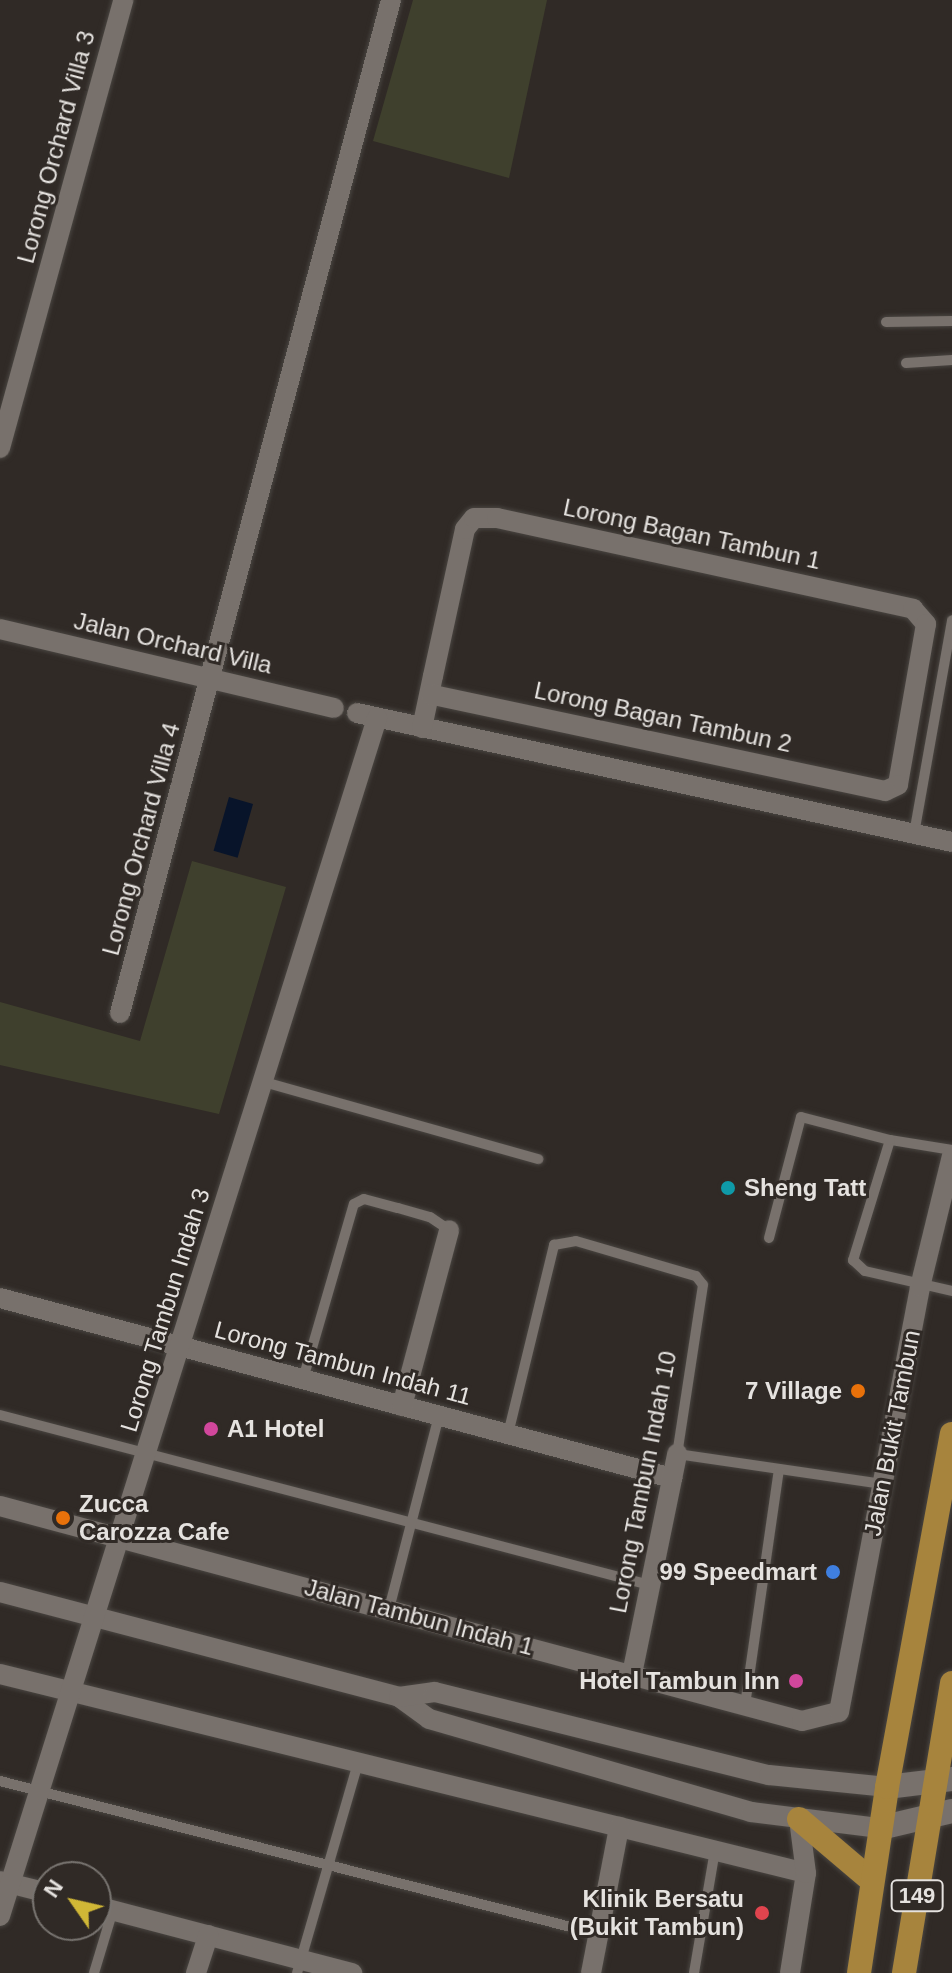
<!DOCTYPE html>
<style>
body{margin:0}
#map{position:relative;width:952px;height:1973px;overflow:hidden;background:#302a26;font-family:Helvetica,sans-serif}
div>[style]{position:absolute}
.green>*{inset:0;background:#3f402d}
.water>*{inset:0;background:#08142a;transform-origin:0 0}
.roads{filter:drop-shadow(0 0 2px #494541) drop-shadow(0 0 2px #494541)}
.lane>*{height:10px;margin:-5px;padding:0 5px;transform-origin:5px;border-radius:5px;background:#78716c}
.street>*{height:20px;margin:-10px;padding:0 10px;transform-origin:10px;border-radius:10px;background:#78716c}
.secondary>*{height:24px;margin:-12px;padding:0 12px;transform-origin:12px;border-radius:12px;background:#78716c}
.primary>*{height:24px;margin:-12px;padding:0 12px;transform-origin:12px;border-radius:12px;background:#a7843d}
.dots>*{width:22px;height:22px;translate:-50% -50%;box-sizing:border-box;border:4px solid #302a26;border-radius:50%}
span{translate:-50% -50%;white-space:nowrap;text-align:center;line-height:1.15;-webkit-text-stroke:6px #302a26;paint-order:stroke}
.shield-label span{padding:2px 6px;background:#302a26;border:2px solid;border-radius:6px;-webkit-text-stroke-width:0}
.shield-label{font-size:22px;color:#e5e2df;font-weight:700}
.street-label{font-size:24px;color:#e5e2df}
.poi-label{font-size:24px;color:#e5e2df;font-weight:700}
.left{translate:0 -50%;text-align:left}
.right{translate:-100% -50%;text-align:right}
.north{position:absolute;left:32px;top:1861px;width:80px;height:80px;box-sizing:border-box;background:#302a26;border:2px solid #787470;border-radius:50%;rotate:304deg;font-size:22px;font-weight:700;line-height:32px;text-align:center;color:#e5e2df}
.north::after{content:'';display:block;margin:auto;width:28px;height:36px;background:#d0b736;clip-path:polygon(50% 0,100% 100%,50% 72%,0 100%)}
</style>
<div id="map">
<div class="green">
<div style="clip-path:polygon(413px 0,547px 0,509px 178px,373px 141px)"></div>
<div style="clip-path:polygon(192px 861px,286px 887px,219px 1114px,0 1065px,0 1002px,140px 1041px)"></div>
</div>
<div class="water">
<div style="left:229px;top:797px;width:25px;height:56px;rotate:16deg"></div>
</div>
<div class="roads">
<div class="lane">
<div style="left:886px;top:322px;width:66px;rotate:-0.9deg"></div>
<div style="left:906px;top:363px;width:46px;rotate:-3.7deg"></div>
<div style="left:914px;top:834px;width:217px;rotate:-79.9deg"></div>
<div style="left:264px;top:1082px;width:285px;rotate:15.7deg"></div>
<div style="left:952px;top:1150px;width:63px;rotate:-170.8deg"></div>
<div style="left:890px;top:1140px;width:126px;rotate:107.1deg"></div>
<div style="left:853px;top:1260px;width:16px;rotate:43deg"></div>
<div style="left:865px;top:1271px;width:89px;rotate:12.9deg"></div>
<div style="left:769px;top:1238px;width:125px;rotate:-75.2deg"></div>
<div style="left:801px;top:1117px;width:92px;rotate:14.5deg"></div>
<div style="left:303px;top:1379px;width:182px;rotate:-73.8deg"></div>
<div style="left:354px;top:1204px;width:11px;rotate:-27deg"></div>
<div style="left:364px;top:1199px;width:35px;rotate:15deg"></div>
<div style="left:398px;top:1208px;width:33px;rotate:16deg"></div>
<div style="left:430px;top:1217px;width:23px;rotate:34deg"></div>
<div style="left:0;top:1415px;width:672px;rotate:14.66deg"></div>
<div style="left:508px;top:1434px;width:195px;rotate:-76.3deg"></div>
<div style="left:554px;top:1245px;width:22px;rotate:-10deg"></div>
<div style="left:576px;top:1241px;width:125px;rotate:16.3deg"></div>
<div style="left:696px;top:1276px;width:11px;rotate:52deg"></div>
<div style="left:703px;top:1285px;width:171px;rotate:98.7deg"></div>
<div style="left:677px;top:1454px;width:208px;rotate:8.3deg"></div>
<div style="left:389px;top:1609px;width:200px;rotate:-75.5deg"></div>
<div style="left:745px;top:1705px;width:238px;rotate:-81.8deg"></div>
<div style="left:0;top:1781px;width:617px;rotate:14.35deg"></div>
<div style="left:94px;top:1973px;width:66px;rotate:-73.2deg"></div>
<div style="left:297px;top:1973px;width:219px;rotate:-73.8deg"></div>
<div style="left:694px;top:1973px;width:125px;rotate:-80.3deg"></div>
</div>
<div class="street">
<div style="left:0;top:448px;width:465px;rotate:-74.6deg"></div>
<div style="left:0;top:629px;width:343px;rotate:13.3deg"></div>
<div style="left:357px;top:713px;width:609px;rotate:12.23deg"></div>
<div style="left:422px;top:728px;width:53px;rotate:-78.1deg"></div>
<div style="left:433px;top:676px;width:150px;rotate:-77.7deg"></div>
<div style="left:465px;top:529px;width:14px;rotate:-51deg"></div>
<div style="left:474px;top:518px;width:23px"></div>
<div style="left:497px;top:518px;width:426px;rotate:12.3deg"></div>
<div style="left:913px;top:609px;width:20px;rotate:49deg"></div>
<div style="left:926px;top:624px;width:163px;rotate:99.9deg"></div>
<div style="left:898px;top:785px;width:14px;rotate:155deg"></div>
<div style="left:885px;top:791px;width:465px;rotate:-168deg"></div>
<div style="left:120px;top:1013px;width:1049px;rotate:-75.02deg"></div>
<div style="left:0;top:1298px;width:696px;rotate:15deg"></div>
<div style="left:402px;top:1406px;width:182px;rotate:-75deg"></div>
<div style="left:0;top:1506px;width:830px;rotate:15.01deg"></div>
<div style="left:802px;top:1721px;width:38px;rotate:-14deg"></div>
<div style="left:839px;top:1712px;width:433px;rotate:-79.2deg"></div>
<div style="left:920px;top:1287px;width:135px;rotate:-76.3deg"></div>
<div style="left:0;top:1592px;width:413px;rotate:14.7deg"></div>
<div style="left:399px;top:1697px;width:37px;rotate:36deg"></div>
<div style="left:429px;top:1719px;width:335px;rotate:16.1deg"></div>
<div style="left:751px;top:1812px;width:130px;rotate:7.1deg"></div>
<div style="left:0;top:1674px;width:830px;rotate:13.87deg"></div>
<div style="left:632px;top:1674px;width:225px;rotate:-78.4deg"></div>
<div style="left:399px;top:1697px;width:36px;rotate:-8deg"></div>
<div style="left:435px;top:1692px;width:344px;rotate:14deg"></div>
<div style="left:769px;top:1775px;width:119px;rotate:5.8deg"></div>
<div style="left:0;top:1881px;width:49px;rotate:14deg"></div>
<div style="left:96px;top:1906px;width:265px;rotate:14.7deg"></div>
<div style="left:0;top:1916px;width:1256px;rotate:-72.53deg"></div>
<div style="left:196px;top:1973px;width:40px;rotate:-72deg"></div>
<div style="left:591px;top:1973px;width:149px;rotate:-79.1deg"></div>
<div style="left:790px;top:1973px;width:101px;rotate:-80.9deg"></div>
<div style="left:806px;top:1873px;width:54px;rotate:-97.4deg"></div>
</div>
<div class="secondary">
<div style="left:887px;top:1787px;width:65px;rotate:-7deg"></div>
<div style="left:880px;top:1828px;width:74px;rotate:-13.3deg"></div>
</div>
<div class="primary">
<div style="left:799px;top:1819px;width:94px;rotate:40.3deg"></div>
<div style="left:859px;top:1973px;width:188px;rotate:-81.4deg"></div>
<div style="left:887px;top:1787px;width:359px;rotate:-79.6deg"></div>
<div style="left:904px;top:1973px;width:294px;rotate:-80.6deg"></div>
</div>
</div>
<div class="dots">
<div style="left:728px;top:1188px;background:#0f9aa8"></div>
<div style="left:858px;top:1391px;background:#e8710a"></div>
<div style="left:211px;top:1429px;background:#d1479c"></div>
<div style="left:63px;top:1518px;background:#e8710a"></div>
<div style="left:833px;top:1572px;background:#3f7fe0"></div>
<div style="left:796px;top:1681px;background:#d1479c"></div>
<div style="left:762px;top:1913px;background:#e0444e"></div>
</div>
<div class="shield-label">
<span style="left:917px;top:1896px">149</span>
</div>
<div class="street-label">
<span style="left:56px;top:147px;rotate:-75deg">Lorong Orchard Villa 3</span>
<span style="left:692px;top:534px;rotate:12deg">Lorong Bagan Tambun 1</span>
<span style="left:173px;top:643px;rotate:13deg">Jalan Orchard Villa</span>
<span style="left:663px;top:717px;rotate:12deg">Lorong Bagan Tambun 2</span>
<span style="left:141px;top:839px;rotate:-75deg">Lorong Orchard Villa 4</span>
<span style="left:165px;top:1310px;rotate:-73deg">Lorong Tambun Indah 3</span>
<span style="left:343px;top:1363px;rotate:15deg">Lorong Tambun Indah 11</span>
<span style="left:892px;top:1433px;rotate:-79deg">Jalan Bukit Tambun</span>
<span style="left:643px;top:1482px;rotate:-79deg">Lorong Tambun Indah 10</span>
<span style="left:419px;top:1617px;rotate:15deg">Jalan Tambun Indah 1</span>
</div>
<div class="poi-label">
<span class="left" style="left:744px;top:1188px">Sheng Tatt</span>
<span class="right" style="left:842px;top:1391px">7 Village</span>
<span class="left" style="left:227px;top:1429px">A1 Hotel</span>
<span class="left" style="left:79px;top:1518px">Zucca<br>Carozza Cafe</span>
<span class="right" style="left:817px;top:1572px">99 Speedmart</span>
<span class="right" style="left:780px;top:1681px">Hotel Tambun Inn</span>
<span class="right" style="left:744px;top:1913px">Klinik Bersatu<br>(Bukit Tambun)</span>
</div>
<div class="north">N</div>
</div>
